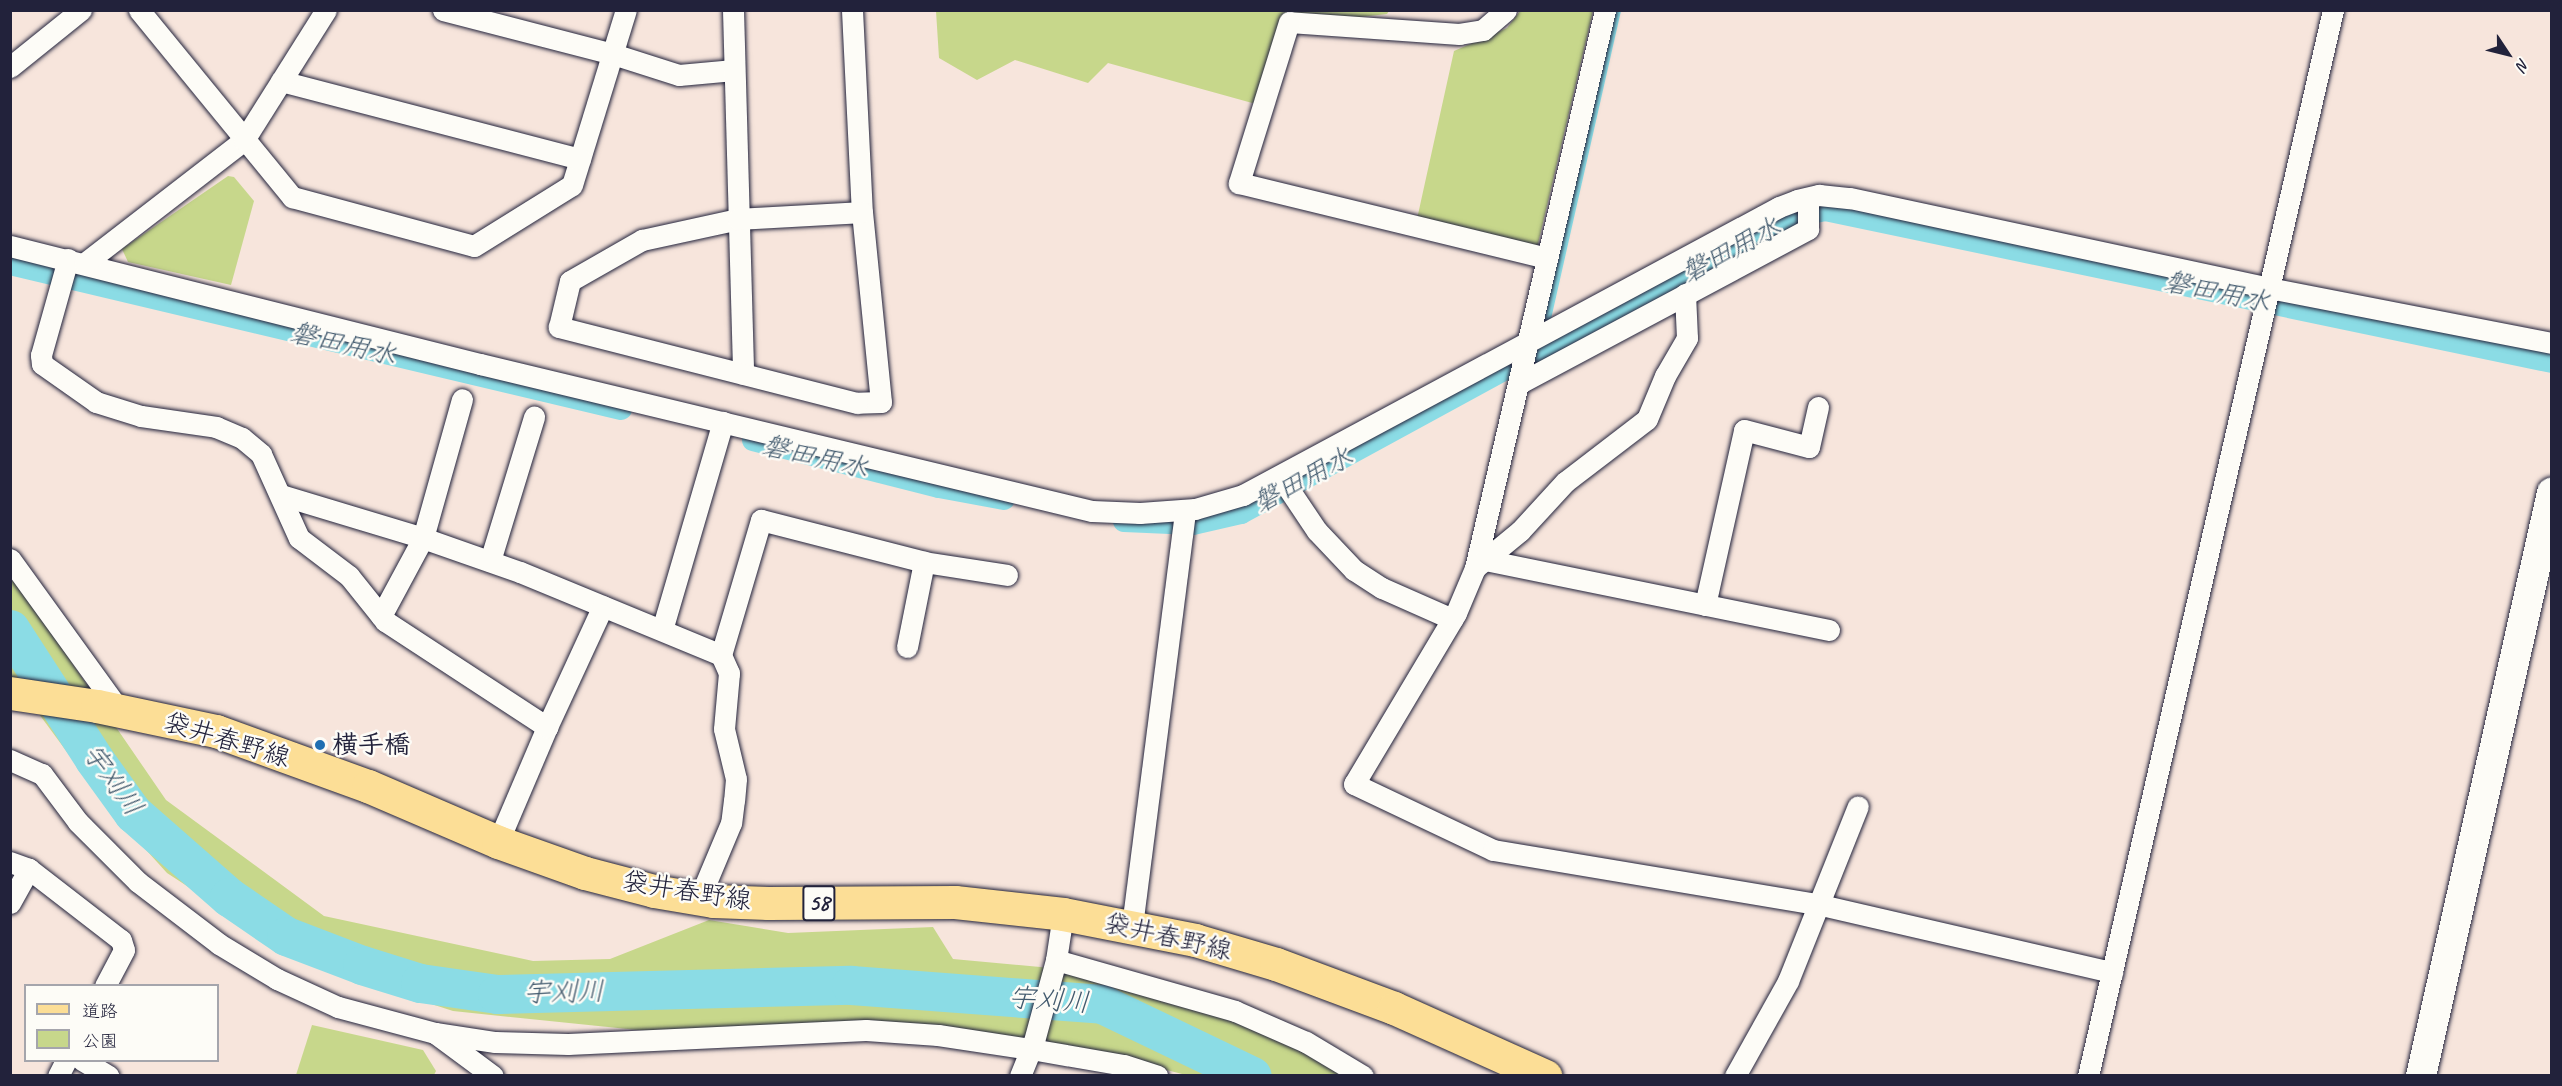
<!DOCTYPE html>
<meta charset="utf-8">
<style>
body{margin:0}
#map{position:relative;width:2562px;height:1086px;overflow:hidden;background:#f7e5dc;font-family:Caveat,"Klee One",sans-serif}
div>[style]{position:absolute}
.green>*{inset:0;background:#c7d78b}
.stream>*{height:7px;margin:-3.5px;padding:0 3.5px;transform-origin:3.5px;border-radius:3.5px;background:#8bdce5}
.canal>*{height:22px;margin:-11px;padding:0 11px;transform-origin:11px;border-radius:11px;background:#8bdce5}
.river>*{height:39px;margin:-19.5px;padding:0 19.5px;transform-origin:19.5px;border-radius:19.5px;background:#8bdce5}
.roads{filter:drop-shadow(0 0 2px #22223b) drop-shadow(0 0 2px #22223b)}
.street>*{height:21px;margin:-10.5px;padding:0 10.5px;transform-origin:10.5px;border-radius:10.5px;background:#fdfcf7}
.secondary>*{height:30px;margin:-15px;padding:0 15px;transform-origin:15px;border-radius:15px;background:#fdfcf7}
.primary>*{height:33px;margin:-16.5px;padding:0 16.5px;transform-origin:16.5px;border-radius:16.5px;background:#fcde96}
.dots>*{width:16px;height:16px;translate:-50% -50%;box-sizing:border-box;border:3px solid #fdfcf7;border-radius:50%}
span{translate:-50% -50%;white-space:nowrap;text-align:center;line-height:1.15;-webkit-text-stroke:5px #fdfcf7;paint-order:stroke}
.shield-label span{padding:2px 4px;background:#fdfcf7;border:2px solid;border-radius:4px;-webkit-text-stroke-width:0}
.shield-label{font-size:24px;color:#22223b;font-weight:700}
.street-label{font-size:26px;color:#22223b}
.poi-label{font-size:26px;color:#22223b;font-weight:700}
.left{translate:0 -50%;text-align:left}
.water-label{font-size:27px;color:#425a6e;font-style:italic}
.frame{position:absolute;inset:0;border:12px solid #22223b;pointer-events:none}
.legend{position:absolute;left:24px;top:984px;width:195px;height:78px;box-sizing:border-box;background:#fdfcf7;border:2px solid #a5a5ac;margin:0;padding:8px 10px;list-style:none;font-size:18px;color:#22223b}
.legend li{display:flex;align-items:center;gap:12px;height:30px}
.legend b{width:30px;border:2px solid #a5a5ac}
.north{position:absolute;left:2478px;top:24px;width:60px;height:60px;-webkit-text-stroke:4px #fdfcf7;paint-order:stroke;rotate:125deg;font-size:16px;font-weight:700;line-height:24px;text-align:center;color:#22223b}
.north::after{content:'';display:block;margin:auto;width:21px;height:27px;background:#22223b;clip-path:polygon(50% 0,100% 100%,50% 72%,0 100%)}
</style>
<div id="map">
<div class="green">
<div style="clip-path:polygon(936px 11px,1389px 11px,1387px 14px,1280px 26px,1263px 106px,1108px 63px,1088px 83px,1015px 60px,977px 80px,939px 58px)"></div>
<div style="clip-path:polygon(1520px 11px,1593px 11px,1537px 248px,1417px 219px,1454px 51px,1507px 28px)"></div>
<div style="clip-path:polygon(228px 176px,234px 177px,254px 201px,231px 285px,128px 262px,122px 249px)"></div>
<div style="clip-path:polygon(11px 574px,166px 800px,324px 916px,533px 961px,610px 959px,709px 920px,788px 933px,933px 927px,953px 959px,1062px 969px,1220px 1011px,1353px 1075px,1186px 1075px,1101px 1053px,950px 1028px,647px 1031px,453px 1011px,305px 963px,167px 873px,109px 809px,11px 676px)"></div>
<div style="clip-path:polygon(312px 1025px,423px 1050px,436px 1071px,434px 1075px,296px 1075px)"></div>
</div>
<div class="stream">
<div style="left:1545px;top:327px;width:325px;rotate:-77.2deg"></div>
</div>
<div class="canal">
<div style="left:10px;top:264px;width:628px;rotate:13.35deg"></div>
<div style="left:753px;top:440px;width:192px;rotate:14.2deg"></div>
<div style="left:939px;top:487px;width:66px;rotate:10.5deg"></div>
<div style="left:1124px;top:521px;width:69px;rotate:2.5deg"></div>
<div style="left:1193px;top:524px;width:49px;rotate:-12.9deg"></div>
<div style="left:1241px;top:513px;width:341px;rotate:-28.6deg"></div>
<div style="left:1540px;top:350px;width:285px;rotate:-27.8deg"></div>
<div style="left:1792px;top:217px;width:34px;rotate:-12deg"></div>
<div style="left:1825px;top:210px;width:743px;rotate:11.81deg"></div>
</div>
<div class="river">
<div style="left:10px;top:629px;width:155px;rotate:57.1deg"></div>
<div style="left:94px;top:759px;width:67px;rotate:54.2deg"></div>
<div style="left:133px;top:813px;width:128px;rotate:41.2deg"></div>
<div style="left:229px;top:897px;width:69px;rotate:34.4deg"></div>
<div style="left:286px;top:936px;width:81px;rotate:20.9deg"></div>
<div style="left:362px;top:965px;width:61px;rotate:17.2deg"></div>
<div style="left:420px;top:983px;width:78px;rotate:8.1deg"></div>
<div style="left:497px;top:994px;width:354px;rotate:-1.5deg"></div>
<div style="left:851px;top:985px;width:252px;rotate:4.3deg"></div>
<div style="left:1102px;top:1004px;width:166px;rotate:25.6deg"></div>
</div>
<div class="roads">
<div class="street">
<div style="left:139px;top:10px;width:242px;rotate:50.7deg"></div>
<div style="left:292px;top:197px;width:188px;rotate:15.1deg"></div>
<div style="left:474px;top:246px;width:115px;rotate:-31.9deg"></div>
<div style="left:572px;top:185px;width:183px;rotate:-72.9deg"></div>
<div style="left:443px;top:10px;width:176px;rotate:14.5deg"></div>
<div style="left:613px;top:54px;width:69px;rotate:17.7deg"></div>
<div style="left:679px;top:75px;width:55px;rotate:-5.2deg"></div>
<div style="left:733px;top:10px;width:364px;rotate:88.4deg"></div>
<div style="left:852px;top:10px;width:202px;rotate:87.2deg"></div>
<div style="left:862px;top:212px;width:191px;rotate:84.3deg"></div>
<div style="left:881px;top:402px;width:24px;rotate:178deg"></div>
<div style="left:857px;top:403px;width:308px;rotate:-165.7deg"></div>
<div style="left:559px;top:327px;width:47px;rotate:-76.6deg"></div>
<div style="left:570px;top:281px;width:83px;rotate:-29.7deg"></div>
<div style="left:642px;top:240px;width:98px;rotate:-12.3deg"></div>
<div style="left:738px;top:219px;width:124px;rotate:-3.2deg"></div>
<div style="left:1506px;top:10px;width:30px;rotate:139deg"></div>
<div style="left:1483px;top:30px;width:24px;rotate:171deg"></div>
<div style="left:1459px;top:34px;width:170px;rotate:-176deg"></div>
<div style="left:1289px;top:22px;width:169px;rotate:107.3deg"></div>
<div style="left:1239px;top:183px;width:317px;rotate:13.7deg"></div>
<div style="left:1605px;top:10px;width:573px;rotate:103.11deg"></div>
<div style="left:1475px;top:568px;width:49px;rotate:112.9deg"></div>
<div style="left:1456px;top:613px;width:199px;rotate:120.8deg"></div>
<div style="left:1354px;top:784px;width:154px;rotate:25.4deg"></div>
<div style="left:1493px;top:850px;width:333px;rotate:9.5deg"></div>
<div style="left:1821px;top:905px;width:299px;rotate:13deg"></div>
<div style="left:10px;top:67px;width:91px;rotate:-38.8deg"></div>
<div style="left:281px;top:81px;width:309px;rotate:14.6deg"></div>
<div style="left:10px;top:246px;width:485px;rotate:14.1deg"></div>
<div style="left:480px;top:364px;width:629px;rotate:13.51deg"></div>
<div style="left:1092px;top:511px;width:48px;rotate:2.4deg"></div>
<div style="left:1140px;top:513px;width:55px;rotate:-4.2deg"></div>
<div style="left:1195px;top:509px;width:50px;rotate:-16.3deg"></div>
<div style="left:1243px;top:495px;width:608px;rotate:-28.25deg"></div>
<div style="left:1779px;top:207px;width:19px;rotate:-21deg"></div>
<div style="left:1797px;top:200px;width:23px;rotate:-13deg"></div>
<div style="left:1819px;top:195px;width:31px;rotate:6deg"></div>
<div style="left:1850px;top:198px;width:429px;rotate:12.1deg"></div>
<div style="left:2269px;top:288px;width:288px;rotate:11deg"></div>
<div style="left:68px;top:259px;width:100px;rotate:105.7deg"></div>
<div style="left:41px;top:355px;width:9px;rotate:84deg"></div>
<div style="left:42px;top:364px;width:66px;rotate:35.1deg"></div>
<div style="left:96px;top:402px;width:47px;rotate:17.3deg"></div>
<div style="left:141px;top:416px;width:76px;rotate:8.3deg"></div>
<div style="left:216px;top:427px;width:28px;rotate:23deg"></div>
<div style="left:242px;top:438px;width:25px;rotate:40deg"></div>
<div style="left:261px;top:454px;width:92px;rotate:65.7deg"></div>
<div style="left:299px;top:538px;width:63px;rotate:37.2deg"></div>
<div style="left:349px;top:576px;width:58px;rotate:51.3deg"></div>
<div style="left:385px;top:621px;width:194px;rotate:33.2deg"></div>
<div style="left:85px;top:263px;width:201px;rotate:-37.7deg"></div>
<div style="left:244px;top:140px;width:154px;rotate:-57.8deg"></div>
<div style="left:1518px;top:384px;width:329px;rotate:-28.1deg"></div>
<div style="left:1808px;top:229px;width:31px;rotate:-90deg"></div>
<div style="left:1280px;top:476px;width:66px;rotate:56.1deg"></div>
<div style="left:1317px;top:531px;width:54px;rotate:46.5deg"></div>
<div style="left:1354px;top:570px;width:33px;rotate:33deg"></div>
<div style="left:1382px;top:588px;width:77px;rotate:23.9deg"></div>
<div style="left:281px;top:495px;width:148px;rotate:16.8deg"></div>
<div style="left:423px;top:538px;width:103px;rotate:19.3deg"></div>
<div style="left:520px;top:572px;width:217px;rotate:22.4deg"></div>
<div style="left:721px;top:655px;width:20px;rotate:66deg"></div>
<div style="left:729px;top:673px;width:56px;rotate:95.1deg"></div>
<div style="left:724px;top:729px;width:51px;rotate:76.5deg"></div>
<div style="left:736px;top:779px;width:21px;rotate:95deg"></div>
<div style="left:734px;top:800px;width:23px;rotate:97deg"></div>
<div style="left:731px;top:823px;width:82px;rotate:112.8deg"></div>
<div style="left:10px;top:559px;width:188px;rotate:54.1deg"></div>
<div style="left:1485px;top:560px;width:351px;rotate:11.5deg"></div>
<div style="left:490px;top:561px;width:151px;rotate:-73deg"></div>
<div style="left:1475px;top:568px;width:58px;rotate:-39.4deg"></div>
<div style="left:1520px;top:531px;width:67px;rotate:-47.4deg"></div>
<div style="left:1565px;top:482px;width:103px;rotate:-37.5deg"></div>
<div style="left:1647px;top:419px;width:47px;rotate:-67.3deg"></div>
<div style="left:1665px;top:376px;width:44px;rotate:-59.9deg"></div>
<div style="left:1687px;top:338px;width:44px;rotate:-92.6deg"></div>
<div style="left:1705px;top:605px;width:179px;rotate:-77.4deg"></div>
<div style="left:1744px;top:430px;width:67px;rotate:14.7deg"></div>
<div style="left:1809px;top:447px;width:41px;rotate:-77.3deg"></div>
<div style="left:381px;top:616px;width:89px;rotate:-61.7deg"></div>
<div style="left:423px;top:538px;width:144px;rotate:-74.3deg"></div>
<div style="left:662px;top:630px;width:217px;rotate:-73.7deg"></div>
<div style="left:907px;top:647px;width:87px;rotate:-78.7deg"></div>
<div style="left:721px;top:655px;width:141px;rotate:-73.5deg"></div>
<div style="left:761px;top:520px;width:168px;rotate:14.4deg"></div>
<div style="left:924px;top:562px;width:84px;rotate:8.9deg"></div>
<div style="left:10px;top:760px;width:35px;rotate:24deg"></div>
<div style="left:42px;top:774px;width:60px;rotate:53.1deg"></div>
<div style="left:78px;top:822px;width:85px;rotate:45deg"></div>
<div style="left:138px;top:882px;width:102px;rotate:37.4deg"></div>
<div style="left:219px;top:944px;width:68px;rotate:31.1deg"></div>
<div style="left:277px;top:979px;width:67px;rotate:24.7deg"></div>
<div style="left:338px;top:1007px;width:100px;rotate:15deg"></div>
<div style="left:435px;top:1033px;width:72px;rotate:36.6deg"></div>
<div style="left:498px;top:842px;width:125px;rotate:-66.9deg"></div>
<div style="left:547px;top:727px;width:133px;rotate:-65.2deg"></div>
<div style="left:10px;top:862px;width:20px;rotate:20deg"></div>
<div style="left:29px;top:869px;width:116px;rotate:37.7deg"></div>
<div style="left:121px;top:940px;width:10px;rotate:73deg"></div>
<div style="left:124px;top:950px;width:41px;rotate:117.8deg"></div>
<div style="left:10px;top:903px;width:39px;rotate:-61deg"></div>
<div style="left:1132px;top:926px;width:419px;rotate:-82.7deg"></div>
<div style="left:1056px;top:960px;width:186px;rotate:15.9deg"></div>
<div style="left:1235px;top:1011px;width:77px;rotate:23.6deg"></div>
<div style="left:1306px;top:1042px;width:66px;rotate:30.8deg"></div>
<div style="left:435px;top:1033px;width:61px;rotate:8.5deg"></div>
<div style="left:495px;top:1042px;width:73px;rotate:1.6deg"></div>
<div style="left:568px;top:1044px;width:298px;rotate:-2.7deg"></div>
<div style="left:866px;top:1030px;width:72px;rotate:4deg"></div>
<div style="left:938px;top:1035px;width:94px;rotate:8.6deg"></div>
<div style="left:1031px;top:1049px;width:94px;rotate:9.8deg"></div>
<div style="left:1124px;top:1065px;width:35px;rotate:18deg"></div>
<div style="left:82px;top:1060px;width:31px;rotate:31deg"></div>
<div style="left:58px;top:1076px;width:18px;rotate:-63deg"></div>
<div style="left:1020px;top:1076px;width:38px;rotate:-68deg"></div>
<div style="left:1034px;top:1041px;width:84px;rotate:-74.8deg"></div>
<div style="left:1056px;top:960px;width:47px;rotate:-81.3deg"></div>
<div style="left:1735px;top:1076px;width:109px;rotate:-60.8deg"></div>
<div style="left:1788px;top:981px;width:188px;rotate:-68.2deg"></div>
<div style="left:2088px;top:1076px;width:1094px;rotate:-77.06deg"></div>
</div>
<div class="secondary">
<div style="left:2421px;top:1076px;width:598px;rotate:-77.34deg"></div>
</div>
<div class="primary">
<div style="left:10px;top:693px;width:88px;rotate:8.5deg"></div>
<div style="left:97px;top:706px;width:122px;rotate:11.9deg"></div>
<div style="left:216px;top:731px;width:162px;rotate:19.9deg"></div>
<div style="left:368px;top:786px;width:142px;rotate:23.3deg"></div>
<div style="left:498px;top:842px;width:92px;rotate:19.6deg"></div>
<div style="left:585px;top:873px;width:71px;rotate:14.6deg"></div>
<div style="left:654px;top:891px;width:60px;rotate:9.6deg"></div>
<div style="left:713px;top:901px;width:55px;rotate:2.1deg"></div>
<div style="left:768px;top:903px;width:187px;rotate:-0.3deg"></div>
<div style="left:955px;top:902px;width:109px;rotate:6.3deg"></div>
<div style="left:1063px;top:914px;width:135px;rotate:11.1deg"></div>
<div style="left:1195px;top:940px;width:84px;rotate:16.5deg"></div>
<div style="left:1276px;top:964px;width:126px;rotate:20.4deg"></div>
<div style="left:1394px;top:1008px;width:166px;rotate:24.2deg"></div>
</div>
</div>
<div class="dots">
<div style="left:320px;top:745px;background:#1f6fb2"></div>
</div>
<div class="shield-label">
<span style="left:819px;top:903px">58</span>
</div>
<div class="street-label">
<span style="left:227px;top:740px;rotate:17deg">袋井春野線</span>
<span style="left:687px;top:891px;rotate:9deg">袋井春野線</span>
<span style="left:1168px;top:937px;rotate:13deg">袋井春野線</span>
</div>
<div class="poi-label">
<span class="left" style="left:332px;top:745px">横手橋</span>
</div>
<div class="water-label">
<span style="left:1731px;top:250px;rotate:-28deg">磐田用水</span>
<span style="left:2217px;top:292px;rotate:12deg">磐田用水</span>
<span style="left:343px;top:344px;rotate:13deg">磐田用水</span>
<span style="left:815px;top:457px;rotate:13deg">磐田用水</span>
<span style="left:1303px;top:480px;rotate:-28deg">磐田用水</span>
<span style="left:113px;top:780px;rotate:54deg">宇刈川</span>
<span style="left:564px;top:992px;rotate:-1deg">宇刈川</span>
<span style="left:1049px;top:1000px;rotate:4deg">宇刈川</span>
</div>
<div class="frame"></div>
<ul class="legend">
<li><b style="height:8px;background:#fcde96"></b>道路</li>
<li><b style="height:16px;background:#c7d78b"></b>公園</li>
</ul>
<div class="north">N</div>
</div>
